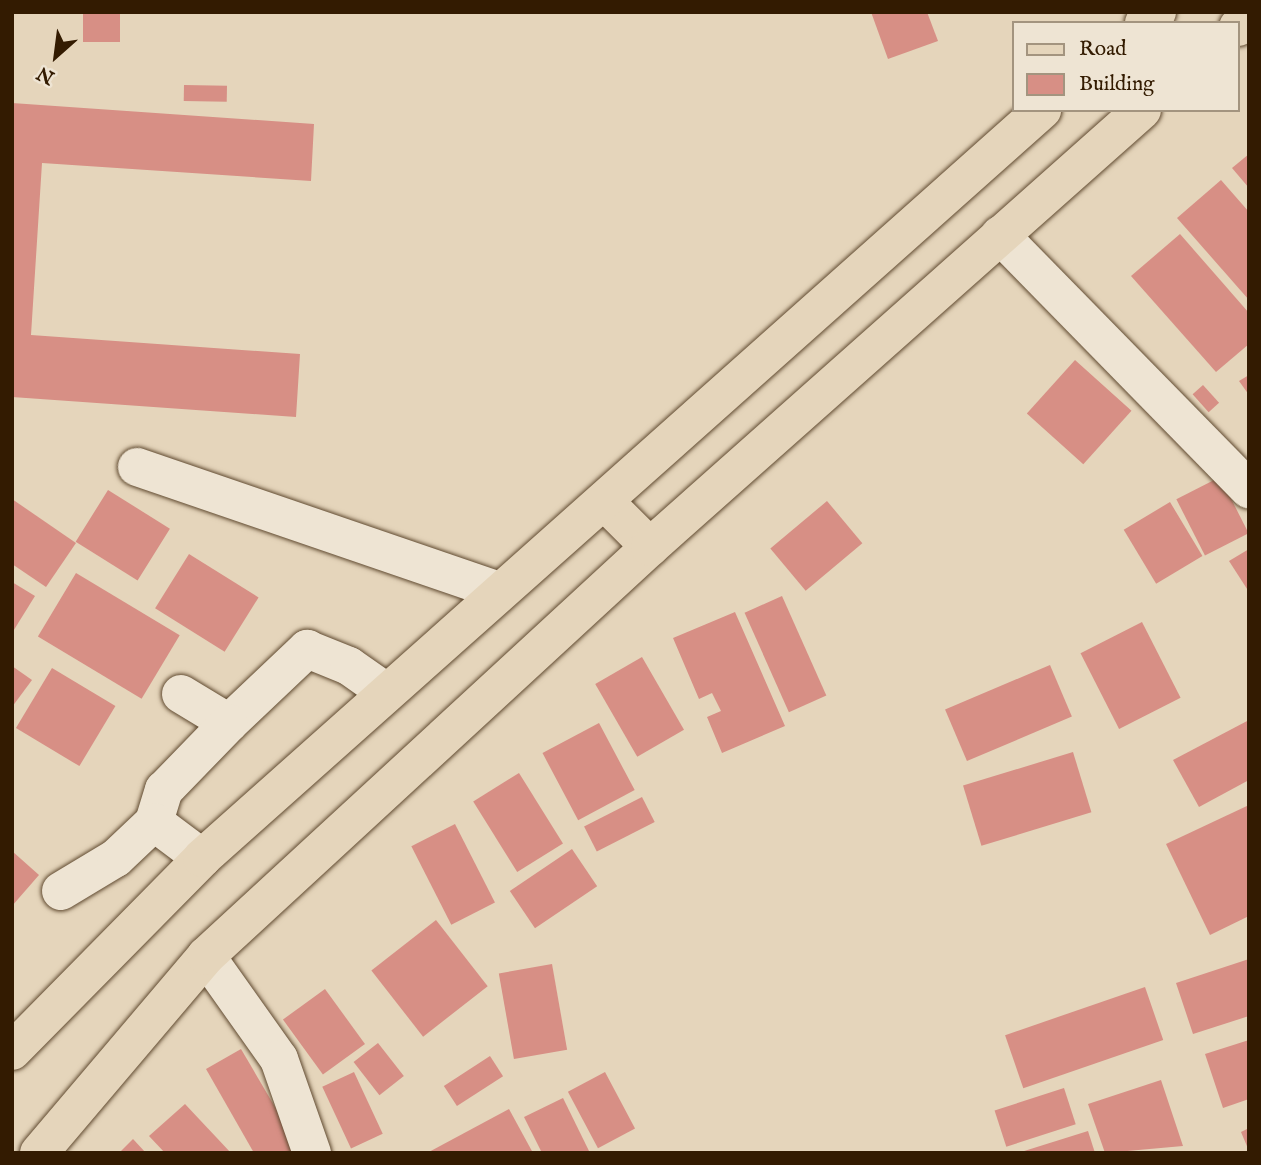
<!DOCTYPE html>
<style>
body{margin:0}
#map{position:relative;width:1261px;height:1165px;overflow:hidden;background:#e5d5bb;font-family:"IM FELL English",serif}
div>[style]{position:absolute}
.building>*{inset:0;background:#d78f85;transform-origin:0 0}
.roads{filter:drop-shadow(0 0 2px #604a30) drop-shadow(0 0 2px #604a30)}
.minor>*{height:38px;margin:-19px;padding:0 19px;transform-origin:19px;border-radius:19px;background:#eee4d3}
.major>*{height:38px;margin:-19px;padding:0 19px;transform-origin:19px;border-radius:19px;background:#e5d5bb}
span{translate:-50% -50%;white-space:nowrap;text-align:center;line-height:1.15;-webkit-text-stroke:5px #eee4d3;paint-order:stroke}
.frame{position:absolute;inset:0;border:14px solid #331b01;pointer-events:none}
.legend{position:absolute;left:1012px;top:21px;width:228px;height:91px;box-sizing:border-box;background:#eee4d3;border:2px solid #a3947f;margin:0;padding:9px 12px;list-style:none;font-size:21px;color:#331b01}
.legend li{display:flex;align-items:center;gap:14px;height:35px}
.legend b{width:35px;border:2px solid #a3947f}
.north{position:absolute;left:21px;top:21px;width:70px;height:70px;-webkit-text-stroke:5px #eee4d3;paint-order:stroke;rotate:208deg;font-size:19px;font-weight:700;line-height:28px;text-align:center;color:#331b01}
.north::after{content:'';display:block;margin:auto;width:24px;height:32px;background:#331b01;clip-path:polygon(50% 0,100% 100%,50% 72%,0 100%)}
</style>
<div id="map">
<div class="building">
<div style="left:83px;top:12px;width:37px;height:30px"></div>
<div style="clip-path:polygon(871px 12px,927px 12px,938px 41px,888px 59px)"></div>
<div style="left:184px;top:85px;width:43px;height:16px;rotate:1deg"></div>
<div style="clip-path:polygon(12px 103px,314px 124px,311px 181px,42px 163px,31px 335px,300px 354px,296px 417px,12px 397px)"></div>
<div style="clip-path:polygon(1249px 154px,1249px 188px,1232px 168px)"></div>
<div style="clip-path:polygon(1221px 180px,1249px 212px,1249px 300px,1177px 218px)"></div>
<div style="clip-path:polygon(1180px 234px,1249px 313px,1249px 344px,1216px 372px,1131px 276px)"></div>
<div style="left:1075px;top:360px;width:76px;height:72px;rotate:42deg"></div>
<div style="clip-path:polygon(1249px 375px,1249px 395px,1239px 381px)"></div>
<div style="left:1203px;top:385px;width:24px;height:14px;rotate:48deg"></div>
<div style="left:1220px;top:477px;width:63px;height:49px;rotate:63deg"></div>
<div style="left:108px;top:490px;width:73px;height:61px;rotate:32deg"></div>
<div style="clip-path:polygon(12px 499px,76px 543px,46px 587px,12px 564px)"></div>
<div style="left:827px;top:501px;width:55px;height:74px;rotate:50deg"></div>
<div style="left:1170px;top:502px;width:63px;height:54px;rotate:59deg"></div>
<div style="clip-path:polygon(1249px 549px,1249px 592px,1229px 561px)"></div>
<div style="left:189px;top:554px;width:82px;height:64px;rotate:32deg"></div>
<div style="left:76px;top:573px;width:121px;height:74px;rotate:31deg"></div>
<div style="clip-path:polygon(12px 582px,35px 596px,12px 633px)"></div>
<div style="left:782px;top:596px;width:109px;height:41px;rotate:66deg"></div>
<div style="clip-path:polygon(735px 612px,785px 726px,722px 753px,707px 717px,721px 711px,712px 693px,699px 699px,673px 638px)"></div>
<div style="left:1142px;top:622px;width:85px;height:69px;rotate:63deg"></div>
<div style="left:642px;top:657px;width:84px;height:54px;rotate:60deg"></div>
<div style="left:1050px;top:665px;width:56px;height:114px;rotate:67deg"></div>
<div style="clip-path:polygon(12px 666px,32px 680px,12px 707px)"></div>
<div style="left:52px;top:668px;width:74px;height:70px;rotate:31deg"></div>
<div style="clip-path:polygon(1249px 720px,1249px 780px,1199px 807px,1173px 760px)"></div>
<div style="left:599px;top:723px;width:76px;height:64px;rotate:62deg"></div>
<div style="left:1073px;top:752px;width:63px;height:115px;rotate:73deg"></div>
<div style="left:519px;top:773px;width:83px;height:54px;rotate:58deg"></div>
<div style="left:642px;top:797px;width:28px;height:65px;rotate:63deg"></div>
<div style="clip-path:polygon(1249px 805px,1249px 916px,1210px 935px,1166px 844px)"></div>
<div style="left:455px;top:824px;width:88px;height:49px;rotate:63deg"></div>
<div style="left:572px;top:849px;width:45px;height:75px;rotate:56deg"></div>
<div style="clip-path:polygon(12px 851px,39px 875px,12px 906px)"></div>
<div style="left:436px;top:920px;width:84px;height:82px;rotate:52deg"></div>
<div style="clip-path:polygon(1249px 959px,1249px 1016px,1193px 1034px,1176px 983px)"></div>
<div style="left:552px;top:964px;width:87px;height:54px;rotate:80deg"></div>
<div style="left:1145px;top:987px;width:56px;height:148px;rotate:71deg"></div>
<div style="left:325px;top:989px;width:68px;height:52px;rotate:54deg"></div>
<div style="clip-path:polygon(1249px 1040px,1249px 1099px,1223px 1108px,1205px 1054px)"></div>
<div style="left:378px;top:1043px;width:42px;height:31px;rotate:52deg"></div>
<div style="clip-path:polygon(241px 1049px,302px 1153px,254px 1153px,206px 1069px)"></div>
<div style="left:490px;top:1056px;width:24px;height:55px;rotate:57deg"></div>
<div style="left:354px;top:1072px;width:68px;height:35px;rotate:65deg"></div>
<div style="left:605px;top:1072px;width:64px;height:42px;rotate:62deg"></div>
<div style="clip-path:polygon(1161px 1080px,1183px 1146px,1105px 1153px,1088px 1104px)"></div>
<div style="left:1064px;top:1088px;width:38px;height:73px;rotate:72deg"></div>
<div style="clip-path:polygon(563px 1098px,590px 1153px,542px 1153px,524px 1117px)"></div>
<div style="clip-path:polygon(185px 1104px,231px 1153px,165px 1153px,149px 1136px)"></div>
<div style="clip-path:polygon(509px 1109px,533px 1153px,427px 1153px)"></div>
<div style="clip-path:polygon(1249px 1128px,1249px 1151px,1241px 1132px)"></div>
<div style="clip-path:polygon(1088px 1131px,1095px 1153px,1021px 1153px,1021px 1152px)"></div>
<div style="clip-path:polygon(133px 1139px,146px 1153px,119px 1153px)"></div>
</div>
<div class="roads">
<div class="minor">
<div style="left:1000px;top:235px;width:356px;rotate:45.6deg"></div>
<div style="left:137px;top:467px;width:383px;rotate:18.9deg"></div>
<div style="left:181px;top:694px;width:56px;rotate:31.1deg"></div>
<div style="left:229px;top:723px;width:108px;rotate:-43.5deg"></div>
<div style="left:307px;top:649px;width:45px;rotate:22deg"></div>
<div style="left:349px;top:666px;width:45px;rotate:35.1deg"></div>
<div style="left:154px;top:822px;width:34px;rotate:-73deg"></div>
<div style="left:164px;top:790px;width:93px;rotate:-45.9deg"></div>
<div style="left:61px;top:891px;width:64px;rotate:-31deg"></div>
<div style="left:116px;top:858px;width:52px;rotate:-43.5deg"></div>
<div style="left:154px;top:822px;width:60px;rotate:36.9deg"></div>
<div style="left:206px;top:956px;width:126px;rotate:54.7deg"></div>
<div style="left:279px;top:1059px;width:100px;rotate:70.7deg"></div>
</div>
<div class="major">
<div style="left:1144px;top:23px;width:17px;rotate:-40deg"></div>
<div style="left:1238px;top:27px;width:14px;rotate:-39deg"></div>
<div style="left:604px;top:501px;width:65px;rotate:45deg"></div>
<div style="left:12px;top:1051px;width:271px;rotate:-45.4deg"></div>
<div style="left:202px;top:858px;width:1125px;rotate:-41.68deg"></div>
<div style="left:39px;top:1153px;width:258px;rotate:-49.7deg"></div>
<div style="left:206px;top:956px;width:604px;rotate:-42.65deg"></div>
<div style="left:650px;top:547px;width:658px;rotate:-41.61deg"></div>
</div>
</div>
<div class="frame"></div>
<ul class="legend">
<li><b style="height:9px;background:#e5d5bb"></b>Road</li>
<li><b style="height:19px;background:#d78f85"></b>Building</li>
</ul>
<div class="north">N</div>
</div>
